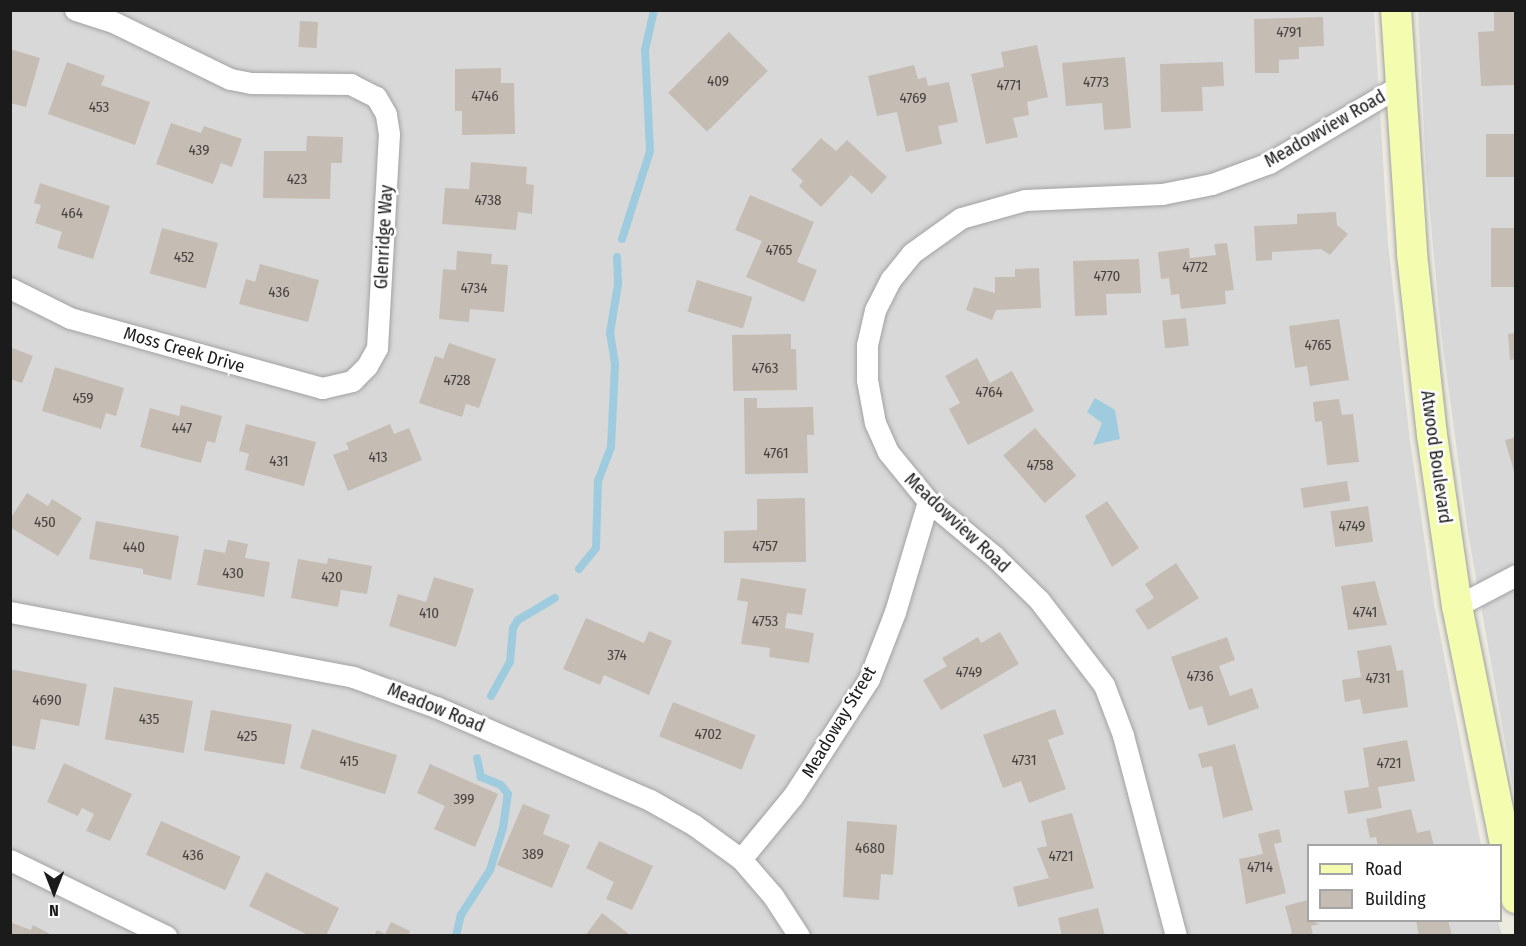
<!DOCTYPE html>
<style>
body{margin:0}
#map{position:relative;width:1526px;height:946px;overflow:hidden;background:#edeae0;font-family:"Fira Sans Condensed",sans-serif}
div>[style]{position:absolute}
.residential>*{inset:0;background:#d9d8d8}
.water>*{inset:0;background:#9ecbde}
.stream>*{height:8px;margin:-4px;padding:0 4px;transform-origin:4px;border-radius:4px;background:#9ecbde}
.building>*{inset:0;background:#c5bcb3;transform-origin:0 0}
.roads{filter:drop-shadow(0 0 2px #a2a2a2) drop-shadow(0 0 2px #a2a2a2)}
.street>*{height:21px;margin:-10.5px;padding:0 10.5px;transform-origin:10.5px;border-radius:10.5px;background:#fff}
.secondary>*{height:30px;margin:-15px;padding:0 15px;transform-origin:15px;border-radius:15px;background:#f3fcaf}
span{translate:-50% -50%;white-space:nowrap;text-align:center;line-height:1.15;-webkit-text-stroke:5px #fff;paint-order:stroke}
.number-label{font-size:15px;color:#464341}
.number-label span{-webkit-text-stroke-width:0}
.street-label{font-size:18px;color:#1b1b1b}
.frame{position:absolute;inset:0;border:12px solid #1b1b1b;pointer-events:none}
.legend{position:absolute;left:1307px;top:844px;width:195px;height:78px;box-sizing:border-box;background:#fff;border:2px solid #a4a4a4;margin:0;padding:8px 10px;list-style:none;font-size:18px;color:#1b1b1b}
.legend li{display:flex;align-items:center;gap:12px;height:30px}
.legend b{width:30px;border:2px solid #a4a4a4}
.north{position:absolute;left:24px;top:862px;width:60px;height:60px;-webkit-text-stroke:4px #fff;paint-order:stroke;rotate:180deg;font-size:16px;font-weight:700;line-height:24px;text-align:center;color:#1b1b1b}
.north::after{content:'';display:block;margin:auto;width:21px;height:27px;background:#1b1b1b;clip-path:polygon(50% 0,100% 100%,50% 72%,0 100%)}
</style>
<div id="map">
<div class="residential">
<div style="clip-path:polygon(10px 11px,1374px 11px,1388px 243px,1410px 441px,1434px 604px,1481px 845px,1308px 846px,1308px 920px,1498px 921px,1502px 935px,11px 935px)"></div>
<div style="clip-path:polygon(1418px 11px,1515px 11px,1515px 798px,1468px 533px,1441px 332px,1426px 170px)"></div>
</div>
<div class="water">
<div style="clip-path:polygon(1095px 398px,1115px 410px,1120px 439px,1093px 445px,1102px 423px,1087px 412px)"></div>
</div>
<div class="stream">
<div style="left:622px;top:239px;width:92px;rotate:-72.3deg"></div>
<div style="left:650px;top:151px;width:101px;rotate:-92.8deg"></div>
<div style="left:645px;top:50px;width:41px;rotate:-77.3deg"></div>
<div style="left:579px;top:569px;width:27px;rotate:-51deg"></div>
<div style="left:596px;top:548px;width:67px;rotate:-88.3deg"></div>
<div style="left:598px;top:481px;width:36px;rotate:-69deg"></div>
<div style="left:611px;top:447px;width:83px;rotate:-87.2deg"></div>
<div style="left:615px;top:364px;width:31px;rotate:-99deg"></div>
<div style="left:610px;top:333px;width:50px;rotate:-80.7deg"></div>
<div style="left:618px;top:284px;width:27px;rotate:-92deg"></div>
<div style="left:491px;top:696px;width:39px;rotate:-61deg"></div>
<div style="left:510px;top:662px;width:34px;rotate:-85deg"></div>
<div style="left:513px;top:628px;width:9px;rotate:-58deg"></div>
<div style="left:518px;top:620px;width:43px;rotate:-30.7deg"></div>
<div style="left:456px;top:936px;width:22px;rotate:-77deg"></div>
<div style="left:461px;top:915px;width:54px;rotate:-57.2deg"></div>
<div style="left:490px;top:870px;width:44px;rotate:-72.8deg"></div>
<div style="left:503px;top:828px;width:34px;rotate:-82deg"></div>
<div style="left:508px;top:794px;width:11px;rotate:-128deg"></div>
<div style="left:501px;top:785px;width:22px;rotate:-158deg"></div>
<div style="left:481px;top:777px;width:19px;rotate:-102deg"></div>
</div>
<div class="building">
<div style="clip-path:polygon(1494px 10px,1516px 10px,1516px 85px,1481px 86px,1478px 32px,1494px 31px)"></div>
<div style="clip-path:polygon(1323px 17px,1324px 46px,1299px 47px,1299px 59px,1279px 60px,1279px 73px,1255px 73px,1254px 19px)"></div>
<div style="left:300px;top:21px;width:18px;height:26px;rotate:3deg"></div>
<div style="left:729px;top:32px;width:55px;height:86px;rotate:45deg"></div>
<div style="clip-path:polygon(1037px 45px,1048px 97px,1027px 102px,1029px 115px,1013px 118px,1018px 137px,986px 144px,971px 74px,1004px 67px,1001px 52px)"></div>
<div style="clip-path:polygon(10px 49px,40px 58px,26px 107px,10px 103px)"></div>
<div style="clip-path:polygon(1125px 57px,1131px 128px,1104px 130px,1102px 103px,1066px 106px,1062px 63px)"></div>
<div style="clip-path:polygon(67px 62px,105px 76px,101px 85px,150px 102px,135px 145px,48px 114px)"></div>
<div style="clip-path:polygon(1223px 62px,1224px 86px,1202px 87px,1203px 111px,1161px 112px,1160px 64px)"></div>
<div style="clip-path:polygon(914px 65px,918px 79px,926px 77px,928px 86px,949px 82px,958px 122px,938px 126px,942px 144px,906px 152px,897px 112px,877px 116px,868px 76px)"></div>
<div style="clip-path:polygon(501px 68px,501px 83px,514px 83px,515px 134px,462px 135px,462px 111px,455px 111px,455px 69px)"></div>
<div style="clip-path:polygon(171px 123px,201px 133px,204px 126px,242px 139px,232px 167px,221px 163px,213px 184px,156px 164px)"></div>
<div style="left:1516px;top:134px;width:43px;height:30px;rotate:90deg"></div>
<div style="clip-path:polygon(307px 136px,343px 137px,342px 163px,331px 163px,330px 199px,263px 198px,264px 151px,306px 151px)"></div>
<div style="clip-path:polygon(821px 138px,836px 151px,847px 140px,887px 177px,872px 194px,851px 175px,821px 207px,799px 186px,803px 181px,791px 170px)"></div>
<div style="clip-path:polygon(471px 162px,527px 167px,526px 184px,534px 185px,532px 214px,518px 212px,516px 230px,442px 224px,445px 188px,469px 189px)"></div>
<div style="clip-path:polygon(40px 183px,110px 206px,93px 259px,57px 248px,62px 232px,35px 223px,41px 205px,34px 203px)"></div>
<div style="clip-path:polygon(750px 195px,814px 222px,797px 262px,817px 270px,804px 302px,746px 277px,762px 241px,735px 230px)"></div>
<div style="clip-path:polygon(1336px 212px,1337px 225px,1348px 234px,1330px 255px,1321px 249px,1272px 252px,1272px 260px,1256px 261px,1254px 226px,1297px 224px,1297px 214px)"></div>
<div style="left:162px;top:228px;width:58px;height:47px;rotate:15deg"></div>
<div style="left:1516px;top:228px;width:59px;height:25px;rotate:90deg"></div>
<div style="clip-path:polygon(1227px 243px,1234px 290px,1225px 291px,1226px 304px,1181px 309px,1179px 294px,1171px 295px,1169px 278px,1161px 279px,1158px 252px,1189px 248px,1190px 258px,1216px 255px,1214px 244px)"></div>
<div style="clip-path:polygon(457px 251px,492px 254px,491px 264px,508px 265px,504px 312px,470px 309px,469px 322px,439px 319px,443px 269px,456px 270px)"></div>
<div style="clip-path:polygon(1139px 259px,1141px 293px,1106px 294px,1107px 315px,1075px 316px,1073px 261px)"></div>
<div style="clip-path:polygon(260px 264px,319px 280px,308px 322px,239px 304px,246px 279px,255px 282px)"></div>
<div style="clip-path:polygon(1039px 268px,1041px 308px,996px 310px,992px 320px,966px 310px,974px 287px,995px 293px,995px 277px,1015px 277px,1015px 269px)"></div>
<div style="left:697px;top:280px;width:58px;height:33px;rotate:17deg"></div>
<div style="left:1186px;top:318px;width:28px;height:24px;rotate:84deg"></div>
<div style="clip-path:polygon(1339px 319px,1349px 380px,1310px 386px,1307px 366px,1295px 368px,1289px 326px)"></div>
<div style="clip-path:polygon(1516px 333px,1516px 359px,1510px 360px,1508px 334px)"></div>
<div style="clip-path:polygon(791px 334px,791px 349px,796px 349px,797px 390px,733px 391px,732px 335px)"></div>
<div style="clip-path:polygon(449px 343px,496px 359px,479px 408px,466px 404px,462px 417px,419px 403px,435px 356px,443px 359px)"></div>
<div style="clip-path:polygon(10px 347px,33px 356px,22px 383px,10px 379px)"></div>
<div style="clip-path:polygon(977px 358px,990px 383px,1012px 371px,1034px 411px,968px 445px,949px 409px,960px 403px,945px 376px)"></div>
<div style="clip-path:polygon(55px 367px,124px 388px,116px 416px,106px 413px,101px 429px,42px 411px)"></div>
<div style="clip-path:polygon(744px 398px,757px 398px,757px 408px,813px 407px,814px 435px,807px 435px,808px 473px,745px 474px)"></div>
<div style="clip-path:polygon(1339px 399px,1342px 415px,1353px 414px,1359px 462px,1327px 465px,1322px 421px,1315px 422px,1313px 402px)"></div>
<div style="clip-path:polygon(181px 405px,222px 416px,215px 443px,207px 441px,201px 463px,140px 447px,150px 408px,179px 416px)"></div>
<div style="clip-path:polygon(246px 424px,316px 442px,304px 486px,245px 470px,249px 454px,239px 451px)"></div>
<div style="clip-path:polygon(390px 424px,394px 434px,409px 428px,422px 460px,348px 491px,333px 455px,349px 449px,346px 443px)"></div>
<div style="left:1035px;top:428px;width:63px;height:42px;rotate:49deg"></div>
<div style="clip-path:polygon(1516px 437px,1516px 475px,1515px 475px,1505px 440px)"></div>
<div style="left:1347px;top:481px;width:20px;height:47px;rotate:81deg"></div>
<div style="clip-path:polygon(27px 493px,48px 506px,52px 499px,82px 518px,58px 556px,10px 527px,10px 519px)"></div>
<div style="clip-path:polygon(805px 498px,806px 562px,724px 563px,724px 531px,757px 530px,757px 499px)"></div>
<div style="clip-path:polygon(1107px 501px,1139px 548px,1112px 567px,1085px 516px)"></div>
<div style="left:1368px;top:506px;width:36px;height:38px;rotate:82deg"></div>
<div style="clip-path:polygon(96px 521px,179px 536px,171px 580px,143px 574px,143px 569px,89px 559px)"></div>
<div style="clip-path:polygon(228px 540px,248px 544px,245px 558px,270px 562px,264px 597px,197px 585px,204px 549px,225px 553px)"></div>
<div style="clip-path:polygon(328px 558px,372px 566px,367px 594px,341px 590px,338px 607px,291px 598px,298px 559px,327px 564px)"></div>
<div style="clip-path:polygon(1176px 563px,1199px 598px,1148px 630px,1135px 610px,1154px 598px,1145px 584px)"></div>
<div style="clip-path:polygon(434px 577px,474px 589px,456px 647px,389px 626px,398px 594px,426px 602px)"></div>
<div style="clip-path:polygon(741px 578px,806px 589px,802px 615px,787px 613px,785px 628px,814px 633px,809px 663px,769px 657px,770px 648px,741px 644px,748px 602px,737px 600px)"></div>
<div style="clip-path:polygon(1375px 581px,1387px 625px,1348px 630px,1341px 586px)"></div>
<div style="clip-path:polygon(586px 618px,644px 643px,649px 631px,672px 641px,649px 695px,604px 675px,600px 685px,563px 669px)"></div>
<div style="clip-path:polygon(1000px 632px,1019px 664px,941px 710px,923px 680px,947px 666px,942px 658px,978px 637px,981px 643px)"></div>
<div style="clip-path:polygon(1227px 637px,1235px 660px,1219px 666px,1230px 696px,1252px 688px,1259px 708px,1208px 726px,1202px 706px,1189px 710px,1171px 657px)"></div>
<div style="clip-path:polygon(1391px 645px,1397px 671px,1403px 670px,1408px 707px,1363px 714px,1360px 699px,1345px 702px,1342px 680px,1361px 677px,1357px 651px)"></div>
<div style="clip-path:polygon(10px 669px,87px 684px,79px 726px,41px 719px,35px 750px,10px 745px)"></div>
<div style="left:114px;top:687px;width:80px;height:53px;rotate:10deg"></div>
<div style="left:673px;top:702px;width:89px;height:37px;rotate:22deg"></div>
<div style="clip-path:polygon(1055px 709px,1064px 734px,1048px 740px,1066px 789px,1029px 803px,1021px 781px,1003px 788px,983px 735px)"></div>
<div style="left:211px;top:710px;width:82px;height:41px;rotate:10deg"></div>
<div style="left:312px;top:729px;width:89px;height:41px;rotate:17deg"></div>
<div style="clip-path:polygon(1407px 740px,1415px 781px,1378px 787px,1382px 808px,1348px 814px,1344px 791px,1369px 787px,1363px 748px)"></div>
<div style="clip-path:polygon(1235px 744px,1253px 810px,1223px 818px,1212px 766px,1202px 768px,1198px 754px)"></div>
<div style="clip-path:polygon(64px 763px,132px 794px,110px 841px,86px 831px,94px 814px,82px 808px,78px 816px,47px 802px)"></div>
<div style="clip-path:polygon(430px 764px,498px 794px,475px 847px,434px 829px,445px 806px,417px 793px)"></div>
<div style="clip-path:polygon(523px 804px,550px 815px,543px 834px,570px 845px,552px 888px,497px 865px)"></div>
<div style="clip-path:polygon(1411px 809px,1417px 833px,1430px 830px,1434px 846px,1378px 846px,1376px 837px,1370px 838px,1366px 819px)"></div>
<div style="clip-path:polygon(1072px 813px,1094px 888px,1018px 907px,1013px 887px,1049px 878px,1037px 848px,1047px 846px,1041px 821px)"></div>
<div style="left:161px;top:821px;width:87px;height:37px;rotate:24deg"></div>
<div style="clip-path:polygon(847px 821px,897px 825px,893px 875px,881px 874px,879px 900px,843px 897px)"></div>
<div style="clip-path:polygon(1279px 829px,1282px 842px,1274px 844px,1286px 893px,1246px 904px,1239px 859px,1263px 854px,1258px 834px)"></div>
<div style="clip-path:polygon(599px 841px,653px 866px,632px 910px,606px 899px,614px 882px,586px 868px)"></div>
<div style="clip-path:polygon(266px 872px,339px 908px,326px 936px,310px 936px,249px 906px)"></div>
<div style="clip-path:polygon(1308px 900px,1308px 920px,1320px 924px,1311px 926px,1313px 936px,1284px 936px,1292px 933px,1285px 906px)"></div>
<div style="clip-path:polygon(1098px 908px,1105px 936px,1062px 936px,1058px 918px)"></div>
<div style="clip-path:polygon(602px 913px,629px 934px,628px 936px,585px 936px)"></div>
<div style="clip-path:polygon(1416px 920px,1448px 920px,1452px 936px,1419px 936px)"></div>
<div style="clip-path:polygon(10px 922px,31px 930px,33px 925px,54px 936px,10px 936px)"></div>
<div style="clip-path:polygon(391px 922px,410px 931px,408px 936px,374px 936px,377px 930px,385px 934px)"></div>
</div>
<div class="roads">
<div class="street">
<div style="left:10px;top:288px;width:67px;rotate:26.6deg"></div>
<div style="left:70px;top:318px;width:262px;rotate:15.5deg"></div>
<div style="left:322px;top:388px;width:31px;rotate:-13deg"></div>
<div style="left:352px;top:381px;width:21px;rotate:-45deg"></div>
<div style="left:367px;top:366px;width:21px;rotate:-61deg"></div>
<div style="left:377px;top:348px;width:214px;rotate:-86.8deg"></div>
<div style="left:389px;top:134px;width:20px;rotate:-99deg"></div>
<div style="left:386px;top:114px;width:20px;rotate:-120deg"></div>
<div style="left:376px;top:97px;width:28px;rotate:-153deg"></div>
<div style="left:351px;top:84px;width:100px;rotate:-179.4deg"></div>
<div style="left:251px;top:83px;width:21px;rotate:-169deg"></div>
<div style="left:230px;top:79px;width:130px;rotate:-154deg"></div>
<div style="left:113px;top:22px;width:40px;rotate:-162deg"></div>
<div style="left:1457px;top:606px;width:67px;rotate:-27.7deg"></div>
<div style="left:10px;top:612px;width:349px;rotate:10.7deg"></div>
<div style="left:353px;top:677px;width:88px;rotate:19.9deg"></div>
<div style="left:436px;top:707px;width:233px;rotate:23.5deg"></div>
<div style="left:650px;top:800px;width:51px;rotate:29.6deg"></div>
<div style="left:694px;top:825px;width:58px;rotate:35.9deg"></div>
<div style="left:741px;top:859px;width:49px;rotate:49.1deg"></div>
<div style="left:773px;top:896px;width:48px;rotate:57deg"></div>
<div style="left:741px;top:859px;width:82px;rotate:-50.5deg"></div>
<div style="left:793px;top:796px;width:140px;rotate:-57deg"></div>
<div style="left:869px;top:679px;width:72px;rotate:-68.8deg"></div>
<div style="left:895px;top:612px;width:116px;rotate:-73.4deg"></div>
<div style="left:10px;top:860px;width:174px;rotate:26deg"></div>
<div style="left:1176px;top:936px;width:208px;rotate:-104.8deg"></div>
<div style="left:1123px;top:735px;width:53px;rotate:-110.8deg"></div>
<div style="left:1104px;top:685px;width:107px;rotate:-127.4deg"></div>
<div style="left:1039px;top:600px;width:63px;rotate:-135.6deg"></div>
<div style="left:994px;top:556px;width:86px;rotate:-140.2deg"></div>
<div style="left:928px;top:501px;width:63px;rotate:-129.2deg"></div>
<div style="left:888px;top:452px;width:32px;rotate:-114deg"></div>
<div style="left:875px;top:423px;width:44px;rotate:-100.5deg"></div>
<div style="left:867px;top:380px;width:35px;rotate:-90deg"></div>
<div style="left:867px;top:345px;width:36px;rotate:-77deg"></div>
<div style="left:875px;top:310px;width:35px;rotate:-63deg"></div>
<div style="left:891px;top:279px;width:33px;rotate:-51deg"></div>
<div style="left:912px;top:253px;width:60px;rotate:-35.5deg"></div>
<div style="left:961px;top:218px;width:66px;rotate:-15.7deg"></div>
<div style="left:1025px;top:200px;width:137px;rotate:-2.5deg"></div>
<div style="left:1162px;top:194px;width:51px;rotate:-11.3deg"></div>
<div style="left:1212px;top:184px;width:61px;rotate:-20.2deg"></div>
<div style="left:1269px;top:163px;width:151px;rotate:-30.6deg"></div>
</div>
<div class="secondary">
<div style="left:1396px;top:10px;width:245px;rotate:86.2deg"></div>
<div style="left:1412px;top:254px;width:182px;rotate:83.7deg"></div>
<div style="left:1432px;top:435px;width:173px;rotate:81.7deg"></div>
<div style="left:1457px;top:606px;width:298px;rotate:78.6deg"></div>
</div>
</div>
<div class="number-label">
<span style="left:1289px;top:33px">4791</span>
<span style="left:718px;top:82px">409</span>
<span style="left:1096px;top:83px">4773</span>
<span style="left:1009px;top:86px">4771</span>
<span style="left:485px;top:97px">4746</span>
<span style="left:913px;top:99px">4769</span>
<span style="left:99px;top:108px">453</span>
<span style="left:199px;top:151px">439</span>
<span style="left:297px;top:180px">423</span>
<span style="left:488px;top:201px">4738</span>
<span style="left:72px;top:214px">464</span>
<span style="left:779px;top:251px">4765</span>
<span style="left:184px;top:258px">452</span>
<span style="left:1195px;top:268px">4772</span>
<span style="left:1107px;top:277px">4770</span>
<span style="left:474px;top:289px">4734</span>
<span style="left:279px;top:293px">436</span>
<span style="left:1318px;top:346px">4765</span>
<span style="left:765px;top:369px">4763</span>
<span style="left:457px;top:381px">4728</span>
<span style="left:989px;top:393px">4764</span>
<span style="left:83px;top:399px">459</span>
<span style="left:182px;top:429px">447</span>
<span style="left:776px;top:454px">4761</span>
<span style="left:378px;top:458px">413</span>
<span style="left:279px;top:462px">431</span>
<span style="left:1040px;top:466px">4758</span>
<span style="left:45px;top:523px">450</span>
<span style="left:1352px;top:527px">4749</span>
<span style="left:765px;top:547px">4757</span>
<span style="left:134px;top:548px">440</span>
<span style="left:233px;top:574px">430</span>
<span style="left:332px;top:578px">420</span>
<span style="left:1365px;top:613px">4741</span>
<span style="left:429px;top:614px">410</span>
<span style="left:765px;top:622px">4753</span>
<span style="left:617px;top:656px">374</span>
<span style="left:969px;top:673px">4749</span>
<span style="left:1200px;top:677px">4736</span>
<span style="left:1378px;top:679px">4731</span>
<span style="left:47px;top:701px">4690</span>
<span style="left:149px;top:720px">435</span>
<span style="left:708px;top:735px">4702</span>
<span style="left:247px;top:737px">425</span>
<span style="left:1024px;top:761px">4731</span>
<span style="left:349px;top:762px">415</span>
<span style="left:1389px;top:764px">4721</span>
<span style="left:464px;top:800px">399</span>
<span style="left:870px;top:849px">4680</span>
<span style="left:533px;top:855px">389</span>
<span style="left:193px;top:856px">436</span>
<span style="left:1061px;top:857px">4721</span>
<span style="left:1260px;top:868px">4714</span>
</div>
<div class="street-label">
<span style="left:1325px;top:129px;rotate:-30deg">Meadowview Road</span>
<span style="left:384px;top:237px;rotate:-87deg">Glenridge Way</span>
<span style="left:184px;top:350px;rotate:16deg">Moss Creek Drive</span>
<span style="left:1436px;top:457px;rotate:82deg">Atwood Boulevard</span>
<span style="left:957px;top:523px;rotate:43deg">Meadowview Road</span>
<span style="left:436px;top:708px;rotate:22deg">Meadow Road</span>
<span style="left:839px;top:722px;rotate:-59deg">Meadoway Street</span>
</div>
<div class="frame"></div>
<ul class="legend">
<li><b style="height:8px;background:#f3fcaf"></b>Road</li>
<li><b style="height:16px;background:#c5bcb3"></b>Building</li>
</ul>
<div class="north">N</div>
</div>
